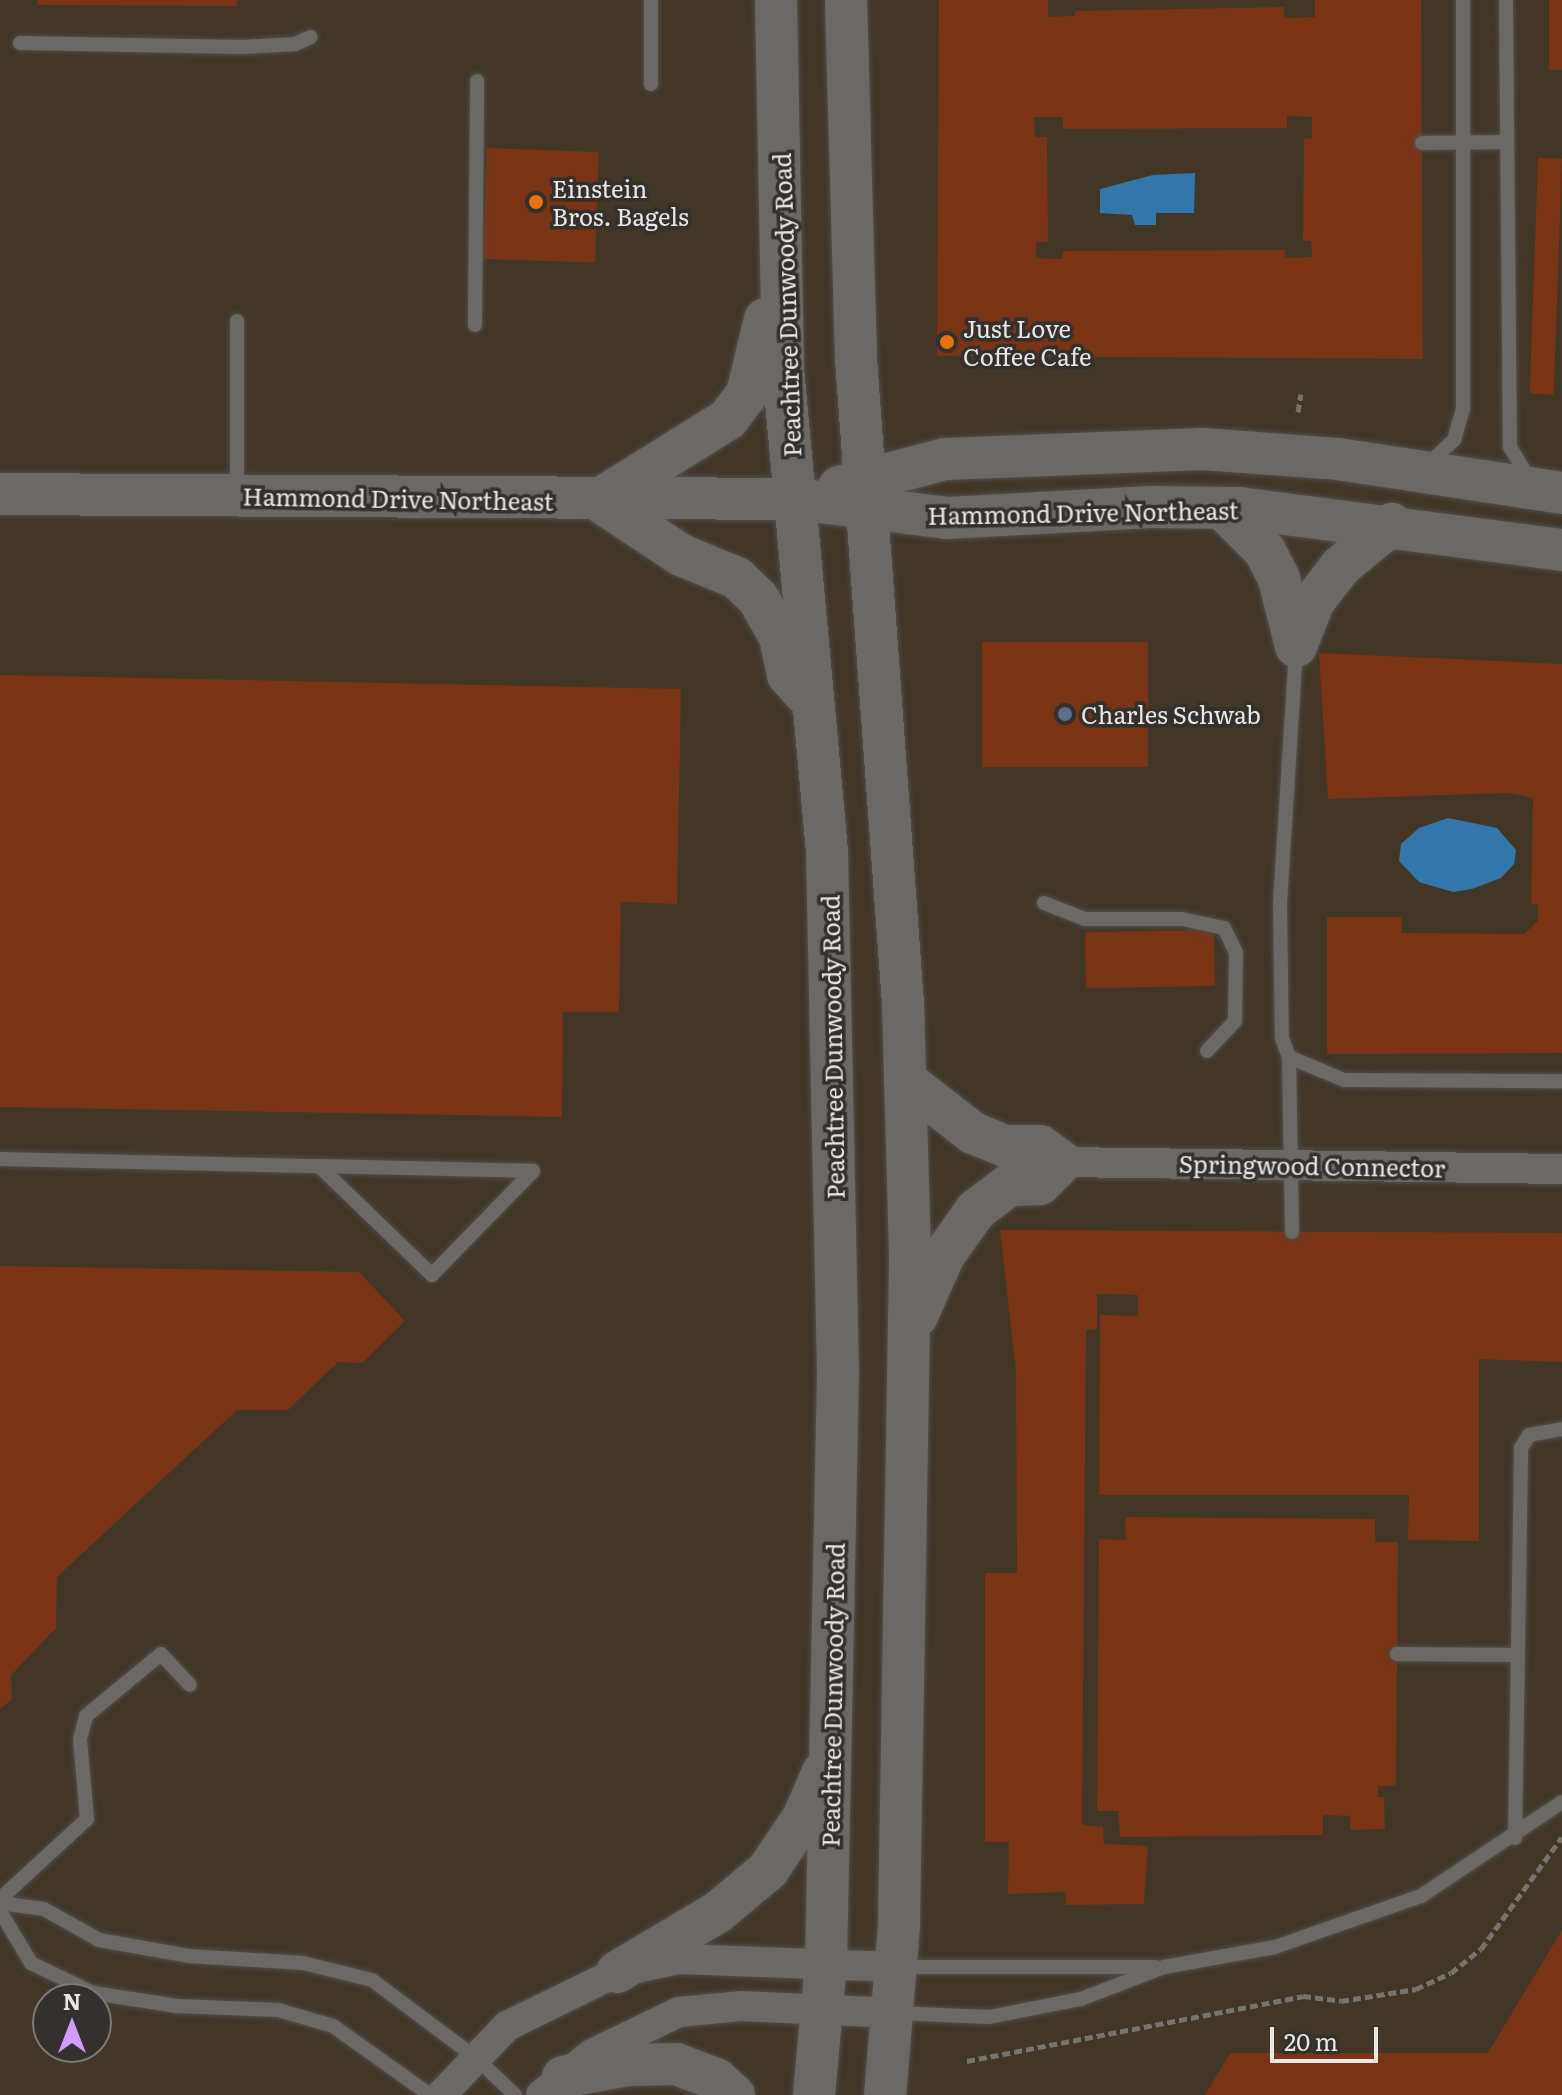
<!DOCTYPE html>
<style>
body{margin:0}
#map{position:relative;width:1562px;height:2095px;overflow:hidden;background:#33302d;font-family:Literata,serif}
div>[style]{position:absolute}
.commercial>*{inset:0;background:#423627}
.water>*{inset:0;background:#37a}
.building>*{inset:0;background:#793415;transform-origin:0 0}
.path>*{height:5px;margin-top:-2.5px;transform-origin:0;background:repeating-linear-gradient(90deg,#767370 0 8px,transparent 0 12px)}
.roads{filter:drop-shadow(0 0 2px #514e4c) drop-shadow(0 0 2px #514e4c)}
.lane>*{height:14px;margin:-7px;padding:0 7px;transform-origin:7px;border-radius:7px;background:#6b6865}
.street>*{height:30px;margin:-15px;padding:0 15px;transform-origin:15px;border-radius:15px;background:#6b6865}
.secondary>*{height:42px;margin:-21px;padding:0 21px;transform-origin:21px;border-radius:21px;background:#6b6865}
.dots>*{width:22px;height:22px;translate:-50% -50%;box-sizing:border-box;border:4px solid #33302d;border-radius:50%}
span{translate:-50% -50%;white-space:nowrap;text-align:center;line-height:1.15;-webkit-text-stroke:7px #33302d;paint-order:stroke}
.poi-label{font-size:24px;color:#e9e7e5}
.left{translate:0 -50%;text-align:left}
.street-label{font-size:24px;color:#e9e7e5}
.north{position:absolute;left:32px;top:1983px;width:80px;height:80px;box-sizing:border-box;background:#33302d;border:2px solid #7c7977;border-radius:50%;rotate:0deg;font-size:22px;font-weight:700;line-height:32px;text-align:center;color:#e9e7e5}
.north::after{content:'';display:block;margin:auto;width:28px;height:36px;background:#d19dfe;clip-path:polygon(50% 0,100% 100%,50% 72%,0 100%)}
.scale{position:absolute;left:1270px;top:2027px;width:108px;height:36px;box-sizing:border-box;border:4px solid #e9e7e5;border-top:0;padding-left:10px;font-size:24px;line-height:28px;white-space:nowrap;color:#e9e7e5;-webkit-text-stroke:6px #33302d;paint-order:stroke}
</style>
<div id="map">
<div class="commercial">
<div style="clip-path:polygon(evenodd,0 0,1562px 0,1562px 2095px,0 2095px,0 0,48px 1999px,96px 1999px,96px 2047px,48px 2047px,48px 1999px)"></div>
</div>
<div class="water">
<div style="clip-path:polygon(1195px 173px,1194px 213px,1156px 213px,1156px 225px,1135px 225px,1132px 215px,1100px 213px,1100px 189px,1153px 175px)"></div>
<div style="clip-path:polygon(1448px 818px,1497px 828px,1516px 850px,1514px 864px,1501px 878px,1472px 889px,1453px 892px,1419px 882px,1399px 861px,1401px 844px,1419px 828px)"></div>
</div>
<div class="building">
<div style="clip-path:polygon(37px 0,237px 0,237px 6px,37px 5px)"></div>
<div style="clip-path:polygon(evenodd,939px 0,1048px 0,1048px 17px,1075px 16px,1075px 11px,1284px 7px,1284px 18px,1315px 17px,1315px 0,1421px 0,1423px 359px,937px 356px,939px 0,1287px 116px,1312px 117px,1312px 139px,1304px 138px,1303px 241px,1311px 241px,1312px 257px,1285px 258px,1285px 250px,1063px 251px,1062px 259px,1036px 258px,1036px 242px,1048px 242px,1047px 137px,1035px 137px,1034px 117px,1063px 117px,1063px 129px,1287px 128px,1287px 116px)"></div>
<div style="left:1549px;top:0;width:13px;height:70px"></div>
<div style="left:487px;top:148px;width:112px;height:111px;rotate:2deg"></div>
<div style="left:1538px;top:158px;width:24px;height:236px;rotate:2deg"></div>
<div style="left:982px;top:642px;width:166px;height:125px"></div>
<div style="clip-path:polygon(1319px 653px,1562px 664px,1562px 1053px,1327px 1054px,1327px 917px,1402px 917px,1402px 933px,1524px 934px,1538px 921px,1538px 905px,1531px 904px,1533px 798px,1508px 793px,1328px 799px)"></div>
<div style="clip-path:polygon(0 675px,681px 689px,677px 904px,621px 902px,619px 1012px,563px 1012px,562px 1117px,0 1107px)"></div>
<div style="left:1214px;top:930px;width:56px;height:129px;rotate:89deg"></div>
<div style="clip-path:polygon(1000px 1230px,1562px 1233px,1562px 1362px,1479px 1359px,1479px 1541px,1408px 1540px,1409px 1495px,1099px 1495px,1100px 1315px,1138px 1316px,1138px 1295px,1097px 1294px,1097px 1329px,1086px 1330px,1082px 1825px,1103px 1827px,1104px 1844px,1148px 1846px,1144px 1904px,1066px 1905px,1065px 1892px,1008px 1894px,1009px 1842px,985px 1842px,985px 1573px,1017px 1573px,1016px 1372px)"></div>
<div style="clip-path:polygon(0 1266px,359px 1272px,405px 1321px,362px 1363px,338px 1362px,288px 1410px,237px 1410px,57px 1577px,56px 1628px,11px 1675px,12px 1699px,0 1709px)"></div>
<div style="clip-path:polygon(1125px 1517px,1375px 1519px,1375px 1542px,1398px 1542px,1396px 1786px,1378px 1786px,1378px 1797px,1384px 1797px,1385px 1829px,1350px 1830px,1350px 1816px,1323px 1815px,1323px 1835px,1120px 1837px,1118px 1811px,1097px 1811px,1099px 1539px,1126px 1540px)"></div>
<div style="clip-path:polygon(1562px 1930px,1562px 2095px,1205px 2095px,1230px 2053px,1488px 2053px)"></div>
</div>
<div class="path">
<div style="left:1298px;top:412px;width:18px;rotate:-81deg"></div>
<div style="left:967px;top:2061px;width:342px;rotate:-10.9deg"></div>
<div style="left:1303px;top:1996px;width:38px;rotate:7deg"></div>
<div style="left:1341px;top:2001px;width:76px;rotate:-9.1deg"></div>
<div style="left:1416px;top:1989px;width:38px;rotate:-25deg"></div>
<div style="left:1451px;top:1973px;width:38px;rotate:-39deg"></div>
<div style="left:1481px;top:1949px;width:138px;rotate:-54.1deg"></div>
</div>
<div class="roads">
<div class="lane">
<div style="left:651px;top:0;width:84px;rotate:90deg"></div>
<div style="left:1506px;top:0;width:447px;rotate:89.5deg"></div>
<div style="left:1510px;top:447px;width:37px;rotate:59deg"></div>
<div style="left:20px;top:43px;width:223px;rotate:1deg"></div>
<div style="left:243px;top:47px;width:52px;rotate:-3.3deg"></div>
<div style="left:295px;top:44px;width:17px;rotate:-24deg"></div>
<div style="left:1422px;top:143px;width:85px;rotate:-0.7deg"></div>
<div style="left:237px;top:321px;width:171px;rotate:90deg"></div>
<div style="left:475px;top:325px;width:244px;rotate:-89.5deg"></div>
<div style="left:1426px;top:466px;width:38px;rotate:-43deg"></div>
<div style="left:1454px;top:440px;width:32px;rotate:-74deg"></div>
<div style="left:1463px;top:409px;width:409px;rotate:-90deg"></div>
<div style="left:1296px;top:649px;width:254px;rotate:93.6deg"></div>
<div style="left:1280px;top:902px;width:136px;rotate:89.2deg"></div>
<div style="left:1282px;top:1038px;width:20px;rotate:70deg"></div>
<div style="left:1289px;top:1057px;width:60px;rotate:22.7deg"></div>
<div style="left:1344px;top:1080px;width:218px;rotate:0.3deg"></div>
<div style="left:1044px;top:903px;width:44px;rotate:21.3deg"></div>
<div style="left:1085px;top:919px;width:97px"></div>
<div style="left:1182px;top:919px;width:43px;rotate:12.1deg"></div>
<div style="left:1224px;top:928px;width:28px;rotate:64deg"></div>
<div style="left:1236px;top:953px;width:68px;rotate:90.8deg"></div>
<div style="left:1235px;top:1021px;width:41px;rotate:133deg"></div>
<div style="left:1289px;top:1057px;width:175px;rotate:89deg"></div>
<div style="left:0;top:1159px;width:319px;rotate:1.3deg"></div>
<div style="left:319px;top:1166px;width:214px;rotate:1.3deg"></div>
<div style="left:533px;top:1171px;width:145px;rotate:134.2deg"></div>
<div style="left:432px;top:1275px;width:157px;rotate:-136deg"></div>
<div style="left:1397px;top:1654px;width:119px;rotate:0.5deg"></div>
<div style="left:1515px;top:1838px;width:390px;rotate:-89.1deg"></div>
<div style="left:1521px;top:1448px;width:15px;rotate:-58deg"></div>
<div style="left:1529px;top:1435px;width:34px;rotate:-10deg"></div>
<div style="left:0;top:1899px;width:118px;rotate:-42.6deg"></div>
<div style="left:87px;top:1819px;width:80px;rotate:-95deg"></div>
<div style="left:80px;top:1739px;width:24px;rotate:-75deg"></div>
<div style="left:86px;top:1716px;width:97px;rotate:-39.6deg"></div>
<div style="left:161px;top:1654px;width:42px;rotate:46.9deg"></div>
<div style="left:0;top:1903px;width:44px;rotate:7.8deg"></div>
<div style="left:44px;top:1909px;width:63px;rotate:29.4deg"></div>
<div style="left:99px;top:1940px;width:91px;rotate:10.1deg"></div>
<div style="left:189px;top:1956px;width:114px;rotate:3.5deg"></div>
<div style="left:303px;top:1963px;width:71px;rotate:13.8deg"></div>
<div style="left:372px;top:1980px;width:129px;rotate:36.8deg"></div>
<div style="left:475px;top:2057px;width:55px;rotate:43.5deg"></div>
<div style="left:0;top:1911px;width:61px;rotate:59.2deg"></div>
<div style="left:31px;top:1963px;width:69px;rotate:25.8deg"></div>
<div style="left:93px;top:1993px;width:85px;rotate:8.8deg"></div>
<div style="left:177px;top:2006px;width:101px;rotate:2.3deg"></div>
<div style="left:278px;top:2010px;width:57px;rotate:16.2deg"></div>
<div style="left:333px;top:2026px;width:119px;rotate:35.4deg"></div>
<div style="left:900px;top:1967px;width:256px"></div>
<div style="left:895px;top:2013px;width:94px;rotate:2.4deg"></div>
<div style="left:989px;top:2017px;width:94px;rotate:-11.1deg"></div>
<div style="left:1081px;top:1999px;width:89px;rotate:-21.1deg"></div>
<div style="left:1164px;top:1967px;width:113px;rotate:-10.2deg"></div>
<div style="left:1275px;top:1947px;width:155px;rotate:-19.3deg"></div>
<div style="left:1421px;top:1896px;width:169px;rotate:-33.7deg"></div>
</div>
<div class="street">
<div style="left:1062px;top:1162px;width:500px;rotate:0.8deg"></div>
<div style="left:441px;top:2095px;width:95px;rotate:-46.3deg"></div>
<div style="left:507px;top:2026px;width:123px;rotate:-26.1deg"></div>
<div style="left:617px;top:1972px;width:63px;rotate:-11.8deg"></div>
<div style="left:679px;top:1959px;width:218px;rotate:2.1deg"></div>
<div style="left:541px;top:2095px;width:65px;rotate:-38.8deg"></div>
<div style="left:592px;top:2054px;width:97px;rotate:-25.8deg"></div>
<div style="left:679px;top:2012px;width:62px;rotate:-5.5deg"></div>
<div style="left:741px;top:2006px;width:153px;rotate:2.6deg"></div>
</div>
<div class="secondary">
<div style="left:776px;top:0;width:368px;rotate:88.9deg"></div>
<div style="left:783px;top:368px;width:486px;rotate:84.8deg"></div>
<div style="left:827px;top:852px;width:520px;rotate:88.79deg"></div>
<div style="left:838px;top:1372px;width:591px;rotate:91.16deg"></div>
<div style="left:826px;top:1963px;width:133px;rotate:95.2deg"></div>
<div style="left:846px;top:0;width:359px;rotate:88.4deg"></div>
<div style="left:856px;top:359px;width:646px;rotate:85.83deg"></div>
<div style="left:903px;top:1003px;width:257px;rotate:88.4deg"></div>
<div style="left:910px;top:1260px;width:666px;rotate:90.95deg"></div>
<div style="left:899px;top:1926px;width:170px;rotate:94.7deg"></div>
<div style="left:839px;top:487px;width:110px;rotate:-14.8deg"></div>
<div style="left:945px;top:459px;width:258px;rotate:-2.2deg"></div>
<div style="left:1203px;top:449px;width:135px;rotate:4.2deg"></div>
<div style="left:1338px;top:459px;width:227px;rotate:8.6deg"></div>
<div style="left:0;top:494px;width:795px;rotate:0.36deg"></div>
<div style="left:795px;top:499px;width:153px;rotate:7.1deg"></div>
<div style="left:947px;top:518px;width:204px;rotate:-3.1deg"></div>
<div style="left:1151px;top:507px;width:88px;rotate:0.7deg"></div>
<div style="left:1239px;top:508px;width:326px;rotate:7.4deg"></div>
<div style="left:598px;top:500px;width:153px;rotate:-31.9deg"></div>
<div style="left:728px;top:419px;width:31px;rotate:-53deg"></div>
<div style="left:747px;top:394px;width:77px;rotate:-76.5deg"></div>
<div style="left:598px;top:500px;width:100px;rotate:33.5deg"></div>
<div style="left:681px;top:555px;width:61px;rotate:22.3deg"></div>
<div style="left:737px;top:578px;width:29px;rotate:44deg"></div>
<div style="left:758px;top:598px;width:45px;rotate:60.6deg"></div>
<div style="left:780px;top:637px;width:39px;rotate:78deg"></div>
<div style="left:788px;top:675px;width:25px;rotate:48deg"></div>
<div style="left:1222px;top:508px;width:61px;rotate:45deg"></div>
<div style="left:1265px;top:551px;width:31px;rotate:63deg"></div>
<div style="left:1279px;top:579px;width:69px;rotate:75.8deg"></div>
<div style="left:1296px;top:646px;width:48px;rotate:-68.2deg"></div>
<div style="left:1314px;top:601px;width:44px;rotate:-52.4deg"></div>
<div style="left:1341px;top:566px;width:66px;rotate:-39.5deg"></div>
<div style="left:905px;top:1080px;width:86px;rotate:37.9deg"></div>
<div style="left:973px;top:1133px;width:35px;rotate:22deg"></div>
<div style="left:1005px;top:1146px;width:35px"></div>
<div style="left:1040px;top:1146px;width:27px;rotate:36deg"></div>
<div style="left:1062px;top:1162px;width:31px;rotate:135deg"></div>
<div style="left:1040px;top:1184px;width:31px;rotate:178deg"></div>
<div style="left:1009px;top:1185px;width:41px;rotate:142.9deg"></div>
<div style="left:976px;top:1210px;width:55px;rotate:125.4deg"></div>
<div style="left:944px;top:1255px;width:67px;rotate:113.9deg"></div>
<div style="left:617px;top:1972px;width:117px;rotate:-30.7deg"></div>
<div style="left:718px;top:1912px;width:65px;rotate:-40deg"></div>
<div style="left:768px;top:1870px;width:63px;rotate:-56.1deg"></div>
<div style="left:803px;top:1818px;width:50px;rotate:-66.5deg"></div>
<div style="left:563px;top:2077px;width:65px;rotate:-10.6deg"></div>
<div style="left:627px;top:2065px;width:49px;rotate:-1.2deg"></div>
<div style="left:676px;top:2064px;width:43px;rotate:20.6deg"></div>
<div style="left:716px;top:2079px;width:24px;rotate:42deg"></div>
</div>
</div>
<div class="dots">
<div style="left:536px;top:202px;background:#e8710a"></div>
<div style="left:947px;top:342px;background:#e8710a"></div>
<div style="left:1065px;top:714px;background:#5c6f8a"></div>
</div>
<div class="poi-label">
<span class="left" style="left:552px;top:202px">Einstein<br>Bros. Bagels</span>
<span class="left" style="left:963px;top:342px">Just Love<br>Coffee Cafe</span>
<span class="left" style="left:1081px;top:714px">Charles Schwab</span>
</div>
<div class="street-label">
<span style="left:786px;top:305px;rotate:-92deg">Peachtree Dunwoody Road</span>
<span style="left:398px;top:498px;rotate:1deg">Hammond Drive Northeast</span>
<span style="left:1083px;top:512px;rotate:-1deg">Hammond Drive Northeast</span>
<span style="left:832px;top:1047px;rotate:-91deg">Peachtree Dunwoody Road</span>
<span style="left:1312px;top:1165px;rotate:1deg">Springwood Connector</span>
<span style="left:832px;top:1695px;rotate:-89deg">Peachtree Dunwoody Road</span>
</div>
<div class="north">N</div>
<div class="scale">20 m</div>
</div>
